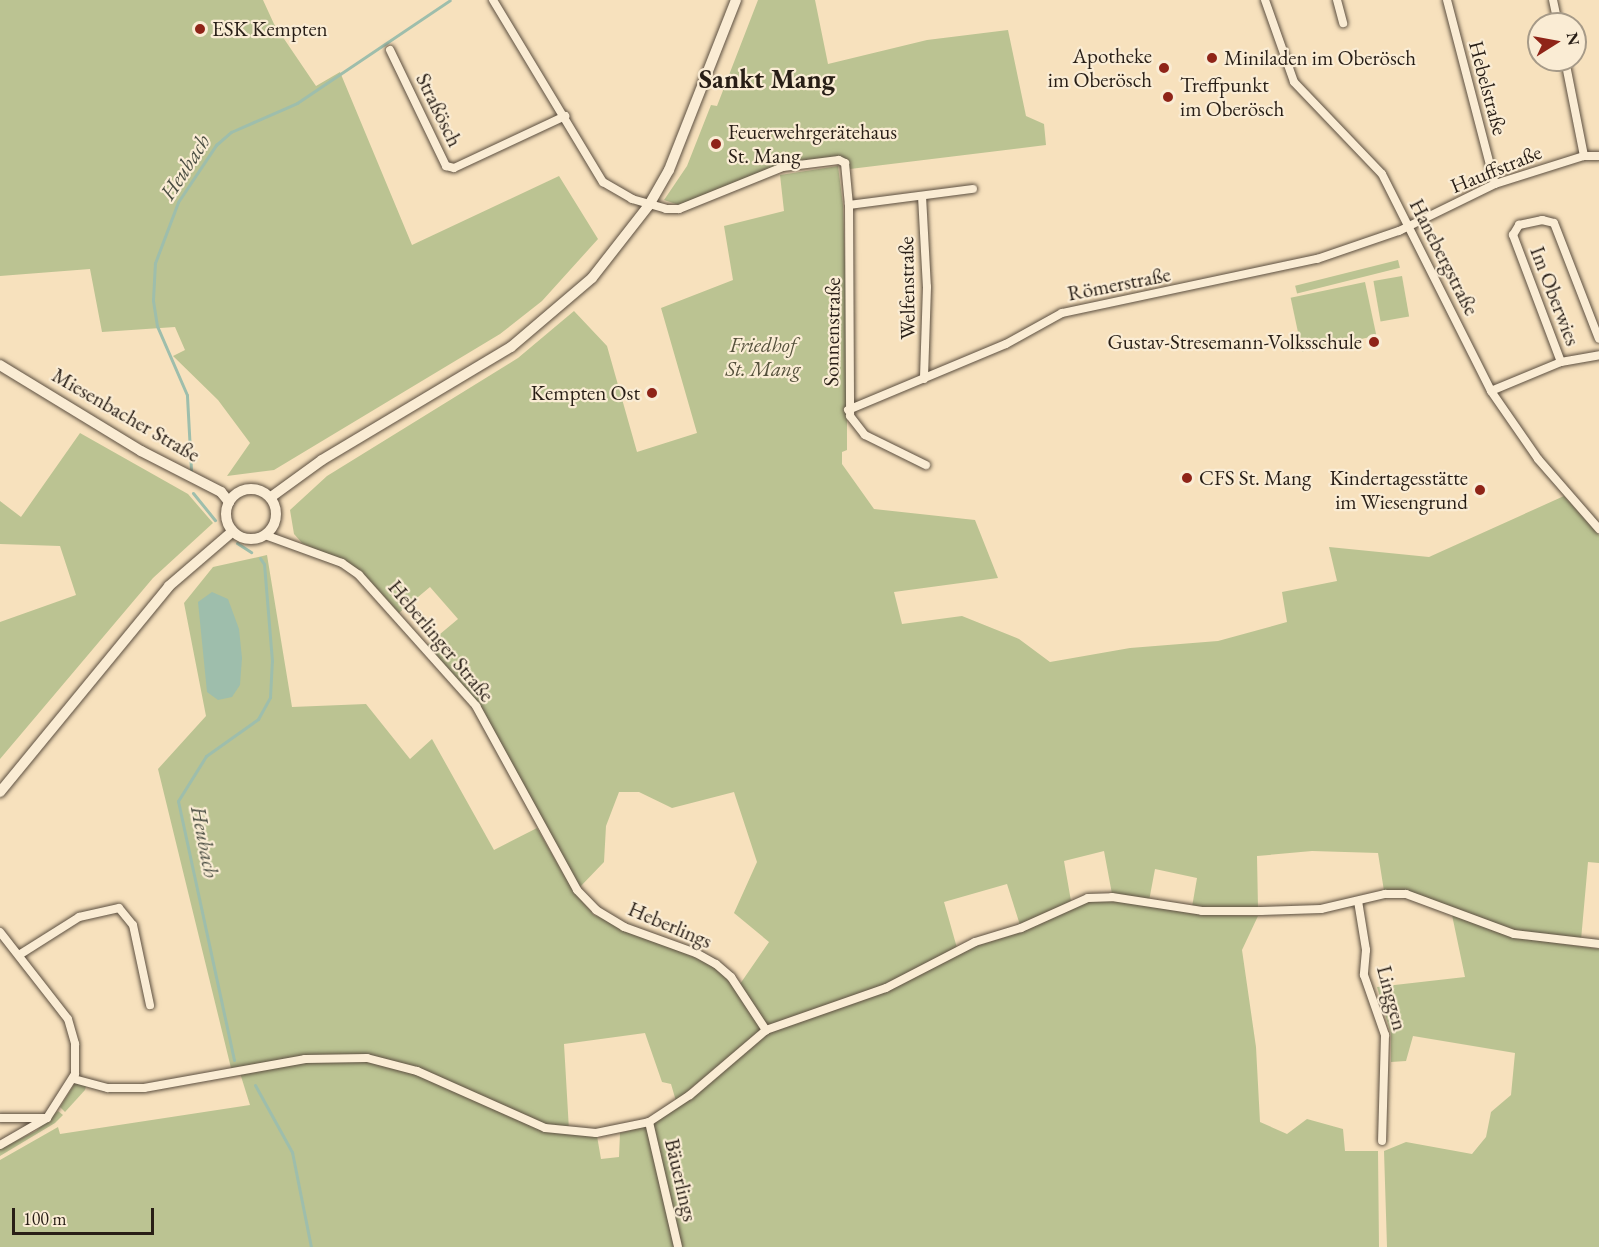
<!DOCTYPE html>
<meta charset="utf-8">
<style>
body{margin:0}
#map{position:relative;width:1599px;height:1247px;overflow:hidden;background:#f7e1bd;font-family:"EB Garamond",serif}
div>[style]{position:absolute}
.green>*{inset:0;background:#bbc392;transform-origin:0 0}
.water>*{inset:0;background:#9ebeac}
.stream>*{height:3px;margin:-1.5px;padding:0 1.5px;transform-origin:1.5px;border-radius:1.5px;background:#9ebeac}
.roads{filter:drop-shadow(0 0 2px #5c4f40) drop-shadow(0 0 2px #5c4f40)}
.minor>*{height:8px;margin:-4px;padding:0 4px;transform-origin:4px;border-radius:4px;background:#faecd4}
.tertiary>*{height:10px;margin:-5px;padding:0 5px;transform-origin:5px;border-radius:5px;background:#faecd4}
.secondary>*{height:10px;margin:-5px;padding:0 5px;transform-origin:5px;border-radius:5px;background:#faecd4}
.secondary>.ring{margin:-5px;padding:0;box-sizing:content-box;background:none;border:10px solid #faecd4;border-radius:50%}
.dots>*{width:16px;height:16px;translate:-50% -50%;box-sizing:border-box;border:3px solid #faecd4;border-radius:50%}
span{translate:-50% -50%;white-space:nowrap;text-align:center;line-height:1.15;-webkit-text-stroke:4.5px #faecd4;paint-order:stroke}
.poi-label{font-size:21px;color:#281e16}
.left{translate:0 -50%;text-align:left}
.right{translate:-100% -50%;text-align:right}
.street-label{font-size:21px;color:#281e16}
.park-label{font-size:21px;color:#54503b;font-style:italic}
.water-label{font-size:22px;color:#4b4e43;font-style:italic}
.district-label{font-size:27px;color:#281e16;font-weight:700}
.north{position:absolute;left:1527px;top:12px;width:60px;height:60px;box-sizing:border-box;background:#faecd4;border:2px solid #a69a88;border-radius:50%;rotate:79deg;font-size:16px;font-weight:700;line-height:24px;text-align:center;color:#281e16}
.north::after{content:'';display:block;margin:auto;width:21px;height:27px;background:#8f2418;clip-path:polygon(50% 0,100% 100%,50% 72%,0 100%)}
.scale{position:absolute;left:12px;top:1208px;width:142px;height:27px;box-sizing:border-box;border:3px solid #281e16;border-top:0;padding-left:8px;font-size:18px;line-height:21px;white-space:nowrap;color:#281e16;-webkit-text-stroke:4px #faecd4;paint-order:stroke}
</style>
<div id="map">
<div class="green">
<div style="clip-path:polygon(0 0,263px 0,274px 24px,316px 86px,340px 72px,412px 245px,559px 176px,598px 239px,542px 301px,500px 334px,274px 470px,227px 476px,250px 443px,218px 400px,173px 356px,185px 350px,175px 327px,102px 332px,90px 269px,0 276px)"></div>
<div style="clip-path:polygon(758px 0,815px 0,828px 64px,927px 40px,1008px 30px,1026px 116px,1044px 124px,1046px 145px,850px 169px,839px 156px,783px 163px,679px 205px,664px 200px,687px 166px,711px 105px,717px 106px)"></div>
<div style="clip-path:polygon(838px 166px,843px 205px,847px 323px,847px 450px,842px 452px,842px 464px,874px 509px,975px 520px,998px 578px,894px 592px,902px 624px,962px 616px,1019px 639px,1050px 662px,1130px 648px,1218px 641px,1287px 622px,1282px 592px,1337px 581px,1329px 547px,1429px 557px,1564px 496px,1599px 535px,1599px 863px,1588px 862px,1581px 940px,1516px 931px,1384px 891px,1378px 853px,1312px 851px,1257px 856px,1258px 908px,1202px 908px,1192px 907px,1197px 878px,1155px 869px,1149px 901px,1112px 894px,1104px 851px,1064px 861px,1071px 901px,1020px 925px,1007px 884px,944px 902px,957px 948px,886px 985px,768px 1026px,740px 984px,769px 942px,734px 913px,757px 862px,734px 792px,672px 808px,639px 792px,619px 792px,606px 826px,604px 862px,579px 888px,479px 703px,427px 645px,458px 619px,430px 587px,399px 613px,361px 571px,302px 543px,294px 534px,290px 510px,327px 476px,518px 358px,574px 311px,607px 346px,637px 452px,697px 433px,661px 308px,733px 280px,724px 226px,784px 211px,780px 175px)"></div>
<div style="left:1398px;top:260px;width:8px;height:106px;rotate:76deg"></div>
<div style="left:1402px;top:276px;width:41px;height:29px;rotate:80deg"></div>
<div style="left:1365px;top:282px;width:55px;height:76px;rotate:78deg"></div>
<div style="clip-path:polygon(80px 433px,188px 494px,213px 523px,153px 578px,0 759px,0 622px,76px 595px,60px 546px,0 544px,0 501px,21px 517px)"></div>
<div style="clip-path:polygon(267px 555px,292px 707px,366px 704px,410px 759px,432px 739px,494px 850px,537px 828px,574px 892px,594px 915px,715px 966px,729px 979px,762px 1029px,676px 1101px,671px 1084px,662px 1082px,645px 1033px,564px 1044px,569px 1130px,545px 1126px,419px 1068px,368px 1055px,305px 1056px,231px 1068px,158px 769px,206px 716px,184px 603px,213px 567px)"></div>
<div style="clip-path:polygon(1112px 900px,1201px 915px,1258px 916px,1242px 950px,1256px 1047px,1260px 1122px,1287px 1134px,1307px 1119px,1343px 1129px,1345px 1151px,1378px 1151px,1379px 1247px,681px 1247px,652px 1124px,767px 1033px,888px 990px,976px 946px,1022px 932px,1089px 901px)"></div>
<div style="clip-path:polygon(1452px 915px,1513px 937px,1599px 949px,1599px 1247px,1387px 1247px,1384px 1151px,1406px 1142px,1472px 1154px,1486px 1137px,1491px 1112px,1511px 1095px,1515px 1053px,1413px 1036px,1406px 1061px,1391px 1062px,1391px 1034px,1377px 987px,1465px 977px)"></div>
<div style="clip-path:polygon(367px 1061px,417px 1074px,545px 1131px,597px 1136px,601px 1159px,619px 1157px,620px 1133px,647px 1126px,675px 1247px,0 1247px,0 1160px,58px 1127px,60px 1134px,250px 1105px,240px 1073px,304px 1063px)"></div>
<div style="clip-path:polygon(75px 1083px,86px 1086px,85px 1090px,65px 1112px,60px 1107px)"></div>
<div style="clip-path:polygon(58px 1111px,63px 1115px,55px 1123px,0 1156px,0 1149px,36px 1131px)"></div>
</div>
<div class="water">
<div style="clip-path:polygon(212px 592px,228px 599px,239px 629px,242px 658px,240px 685px,232px 697px,218px 700px,207px 692px,198px 602px)"></div>
</div>
<div class="stream">
<div style="left:191px;top:470px;width:75px;rotate:-93.1deg"></div>
<div style="left:187px;top:395px;width:75px;rotate:-113.5deg"></div>
<div style="left:157px;top:326px;width:26px;rotate:-99deg"></div>
<div style="left:153px;top:300px;width:37px;rotate:-87deg"></div>
<div style="left:155px;top:263px;width:65px;rotate:-69.3deg"></div>
<div style="left:178px;top:202px;width:69px;rotate:-56.3deg"></div>
<div style="left:216px;top:145px;width:20px;rotate:-41deg"></div>
<div style="left:231px;top:132px;width:72px;rotate:-23.7deg"></div>
<div style="left:297px;top:103px;width:184px;rotate:-33.9deg"></div>
<div style="left:193px;top:493px;width:35px;rotate:51deg"></div>
<div style="left:237px;top:543px;width:17px;rotate:33deg"></div>
<div style="left:234px;top:1060px;width:265px;rotate:-102.2deg"></div>
<div style="left:178px;top:801px;width:53px;rotate:-58.1deg"></div>
<div style="left:206px;top:756px;width:64px;rotate:-35.4deg"></div>
<div style="left:258px;top:719px;width:25px;rotate:-61deg"></div>
<div style="left:270px;top:697px;width:36px;rotate:-87deg"></div>
<div style="left:272px;top:661px;width:97px;rotate:-94.7deg"></div>
<div style="left:264px;top:564px;width:7px;rotate:-124deg"></div>
<div style="left:255px;top:1085px;width:77px;rotate:61.1deg"></div>
<div style="left:292px;top:1152px;width:97px;rotate:78.7deg"></div>
</div>
<div class="roads">
<div class="minor">
<div style="left:493px;top:0;width:213px;rotate:58.9deg"></div>
<div style="left:603px;top:182px;width:34px;rotate:30deg"></div>
<div style="left:632px;top:199px;width:35px;rotate:16deg"></div>
<div style="left:666px;top:209px;width:13px"></div>
<div style="left:679px;top:209px;width:112px;rotate:-22deg"></div>
<div style="left:783px;top:167px;width:56px;rotate:-7.1deg"></div>
<div style="left:839px;top:160px;width:7px;rotate:27deg"></div>
<div style="left:845px;top:163px;width:42px;rotate:84.6deg"></div>
<div style="left:849px;top:205px;width:211px;rotate:89.7deg"></div>
<div style="left:850px;top:416px;width:24px;rotate:52deg"></div>
<div style="left:865px;top:435px;width:68px;rotate:26.2deg"></div>
<div style="left:1265px;top:0;width:87px;rotate:70.5deg"></div>
<div style="left:1294px;top:82px;width:127px;rotate:46.3deg"></div>
<div style="left:1382px;top:174px;width:243px;rotate:63.3deg"></div>
<div style="left:1491px;top:391px;width:83px;rotate:55.3deg"></div>
<div style="left:1538px;top:459px;width:93px;rotate:48.9deg"></div>
<div style="left:1337px;top:0;width:24px;rotate:75deg"></div>
<div style="left:1447px;top:0;width:190px;rotate:75.4deg"></div>
<div style="left:1553px;top:0;width:25px;rotate:78deg"></div>
<div style="left:390px;top:50px;width:129px;rotate:64.2deg"></div>
<div style="left:446px;top:166px;width:8px;rotate:14deg"></div>
<div style="left:454px;top:168px;width:123px;rotate:-25.1deg"></div>
<div style="left:1565px;top:60px;width:98px;rotate:78.8deg"></div>
<div style="left:922px;top:196px;width:91px;rotate:86.9deg"></div>
<div style="left:927px;top:287px;width:92px;rotate:91.9deg"></div>
<div style="left:849px;top:205px;width:125px;rotate:-7.4deg"></div>
<div style="left:1561px;top:362px;width:136px;rotate:-110.7deg"></div>
<div style="left:1513px;top:235px;width:12px;rotate:-59deg"></div>
<div style="left:1519px;top:225px;width:24px;rotate:-12deg"></div>
<div style="left:1542px;top:220px;width:12px;rotate:14deg"></div>
<div style="left:1554px;top:223px;width:124px;rotate:68.8deg"></div>
<div style="left:1491px;top:391px;width:76px;rotate:-22.5deg"></div>
<div style="left:1561px;top:362px;width:39px;rotate:-10deg"></div>
<div style="left:848px;top:410px;width:171px;rotate:-22.7deg"></div>
<div style="left:1006px;top:344px;width:64px;rotate:-29deg"></div>
<div style="left:1062px;top:313px;width:261px;rotate:-12deg"></div>
<div style="left:1317px;top:259px;width:87px;rotate:-18.9deg"></div>
<div style="left:1399px;top:231px;width:107px;rotate:-26.1deg"></div>
<div style="left:1495px;top:184px;width:93px;rotate:-17.5deg"></div>
<div style="left:1584px;top:156px;width:15px"></div>
<div style="left:265px;top:535px;width:82px;rotate:20deg"></div>
<div style="left:342px;top:563px;width:21px;rotate:35deg"></div>
<div style="left:359px;top:575px;width:176px;rotate:48.2deg"></div>
<div style="left:476px;top:706px;width:210px;rotate:61.2deg"></div>
<div style="left:577px;top:890px;width:28px;rotate:46deg"></div>
<div style="left:596px;top:910px;width:33px;rotate:31deg"></div>
<div style="left:624px;top:927px;width:77px;rotate:19.9deg"></div>
<div style="left:696px;top:953px;width:23px;rotate:29deg"></div>
<div style="left:716px;top:964px;width:20px;rotate:41deg"></div>
<div style="left:731px;top:977px;width:64px;rotate:56.6deg"></div>
<div style="left:1358px;top:901px;width:50px;rotate:80.7deg"></div>
<div style="left:1366px;top:950px;width:25px;rotate:95deg"></div>
<div style="left:1364px;top:975px;width:64px;rotate:70.7deg"></div>
<div style="left:1385px;top:1035px;width:106px;rotate:91.6deg"></div>
<div style="left:0;top:932px;width:110px;rotate:52deg"></div>
<div style="left:68px;top:1019px;width:26px;rotate:74deg"></div>
<div style="left:75px;top:1044px;width:30px;rotate:90deg"></div>
<div style="left:75px;top:1074px;width:52px;rotate:122.5deg"></div>
<div style="left:47px;top:1118px;width:54px;rotate:150.1deg"></div>
<div style="left:19px;top:955px;width:71px;rotate:-32.3deg"></div>
<div style="left:79px;top:917px;width:41px;rotate:-12.7deg"></div>
<div style="left:119px;top:908px;width:22px;rotate:51deg"></div>
<div style="left:133px;top:925px;width:82px;rotate:78deg"></div>
<div style="left:74px;top:1079px;width:35px;rotate:15deg"></div>
<div style="left:108px;top:1088px;width:36px"></div>
<div style="left:144px;top:1088px;width:164px;rotate:-10.2deg"></div>
<div style="left:305px;top:1059px;width:62px;rotate:-0.9deg"></div>
<div style="left:367px;top:1058px;width:52px;rotate:14.6deg"></div>
<div style="left:417px;top:1071px;width:140px;rotate:24deg"></div>
<div style="left:545px;top:1128px;width:51px;rotate:5.6deg"></div>
<div style="left:596px;top:1133px;width:54px;rotate:-11.7deg"></div>
<div style="left:649px;top:1122px;width:49px;rotate:-33.4deg"></div>
<div style="left:690px;top:1095px;width:100px;rotate:-40.5deg"></div>
<div style="left:766px;top:1030px;width:127px;rotate:-19.3deg"></div>
<div style="left:886px;top:988px;width:100px;rotate:-27.3deg"></div>
<div style="left:975px;top:942px;width:48px;rotate:-16.9deg"></div>
<div style="left:1021px;top:928px;width:73px;rotate:-24.1deg"></div>
<div style="left:1088px;top:898px;width:24px;rotate:-2deg"></div>
<div style="left:1112px;top:897px;width:91px;rotate:8.8deg"></div>
<div style="left:1202px;top:911px;width:59px"></div>
<div style="left:1261px;top:911px;width:60px;rotate:-1.9deg"></div>
<div style="left:1321px;top:909px;width:66px;rotate:-13.2deg"></div>
<div style="left:1385px;top:894px;width:21px"></div>
<div style="left:1406px;top:894px;width:115px;rotate:20.3deg"></div>
<div style="left:1514px;top:934px;width:86px;rotate:6.7deg"></div>
<div style="left:0;top:1118px;width:47px"></div>
<div style="left:649px;top:1122px;width:128px;rotate:76.9deg"></div>
</div>
<div class="tertiary">
<div style="left:0;top:365px;width:165px;rotate:31.4deg"></div>
<div style="left:141px;top:451px;width:90px;rotate:27.1deg"></div>
<div style="left:221px;top:492px;width:13px;rotate:51deg"></div>
</div>
<div class="secondary">
<div class="ring" style="left:226px;top:489px;width:40px;height:40px"></div>
<div style="left:271px;top:497px;width:63px;rotate:-36deg"></div>
<div style="left:322px;top:460px;width:220px;rotate:-30.9deg"></div>
<div style="left:511px;top:347px;width:106px;rotate:-40.4deg"></div>
<div style="left:592px;top:278px;width:93px;rotate:-52deg"></div>
<div style="left:649px;top:205px;width:40px;rotate:-60.3deg"></div>
<div style="left:669px;top:170px;width:183px;rotate:-68.5deg"></div>
<div style="left:0;top:792px;width:266px;rotate:-50.6deg"></div>
<div style="left:169px;top:586px;width:84px;rotate:-40.7deg"></div>
</div>
</div>
<div class="dots">
<div style="left:200px;top:29px;background:#8f2418"></div>
<div style="left:1212px;top:58px;background:#8f2418"></div>
<div style="left:1164px;top:68px;background:#8f2418"></div>
<div style="left:1168px;top:97px;background:#8f2418"></div>
<div style="left:716px;top:144px;background:#8f2418"></div>
<div style="left:1374px;top:342px;background:#8f2418"></div>
<div style="left:652px;top:393px;background:#8f2418"></div>
<div style="left:1187px;top:478px;background:#8f2418"></div>
<div style="left:1480px;top:490px;background:#8f2418"></div>
</div>
<div class="poi-label">
<span class="left" style="left:212px;top:29px">ESK Kempten</span>
<span class="right" style="left:1152px;top:68px">Apotheke<br>im Oberösch</span>
<span class="left" style="left:1224px;top:58px">Miniladen im Oberösch</span>
<span class="left" style="left:1180px;top:97px">Treffpunkt<br>im Oberösch</span>
<span class="left" style="left:728px;top:144px">Feuerwehrgerätehaus<br>St. Mang</span>
<span class="right" style="left:1362px;top:342px">Gustav-Stresemann-Volksschule</span>
<span class="right" style="left:640px;top:393px">Kempten Ost</span>
<span class="left" style="left:1199px;top:478px">CFS St. Mang</span>
<span class="right" style="left:1468px;top:490px">Kindertagesstätte<br>im Wiesengrund</span>
</div>
<div class="street-label">
<span style="left:1488px;top:88px;rotate:75deg">Hebelstraße</span>
<span style="left:439px;top:110px;rotate:64deg">Straßösch</span>
<span style="left:1496px;top:169px;rotate:-22deg">Hauffstraße</span>
<span style="left:1444px;top:257px;rotate:63deg">Hanebergstraße</span>
<span style="left:1119px;top:284px;rotate:-11deg">Römerstraße</span>
<span style="left:907px;top:288px;rotate:-91deg">Welfenstraße</span>
<span style="left:1555px;top:296px;rotate:69deg">Im Oberwies</span>
<span style="left:832px;top:332px;rotate:-89deg">Sonnenstraße</span>
<span style="left:126px;top:415px;rotate:30deg">Miesenbacher Straße</span>
<span style="left:441px;top:641px;rotate:50deg">Heberlinger Straße</span>
<span style="left:670px;top:925px;rotate:23deg">Heberlings</span>
<span style="left:1392px;top:998px;rotate:75deg">Linggen</span>
<span style="left:681px;top:1180px;rotate:77deg">Bäuerlings</span>
</div>
<div class="park-label">
<span style="left:763px;top:357px">Friedhof<br>St. Mang</span>
</div>
<div class="water-label">
<span style="left:185px;top:167px;rotate:-57deg">Heubach</span>
<span style="left:205px;top:842px;rotate:79deg">Heubach</span>
</div>
<div class="district-label">
<span style="left:767px;top:79px">Sankt Mang</span>
</div>
<div class="north">N</div>
<div class="scale">100 m</div>
</div>
